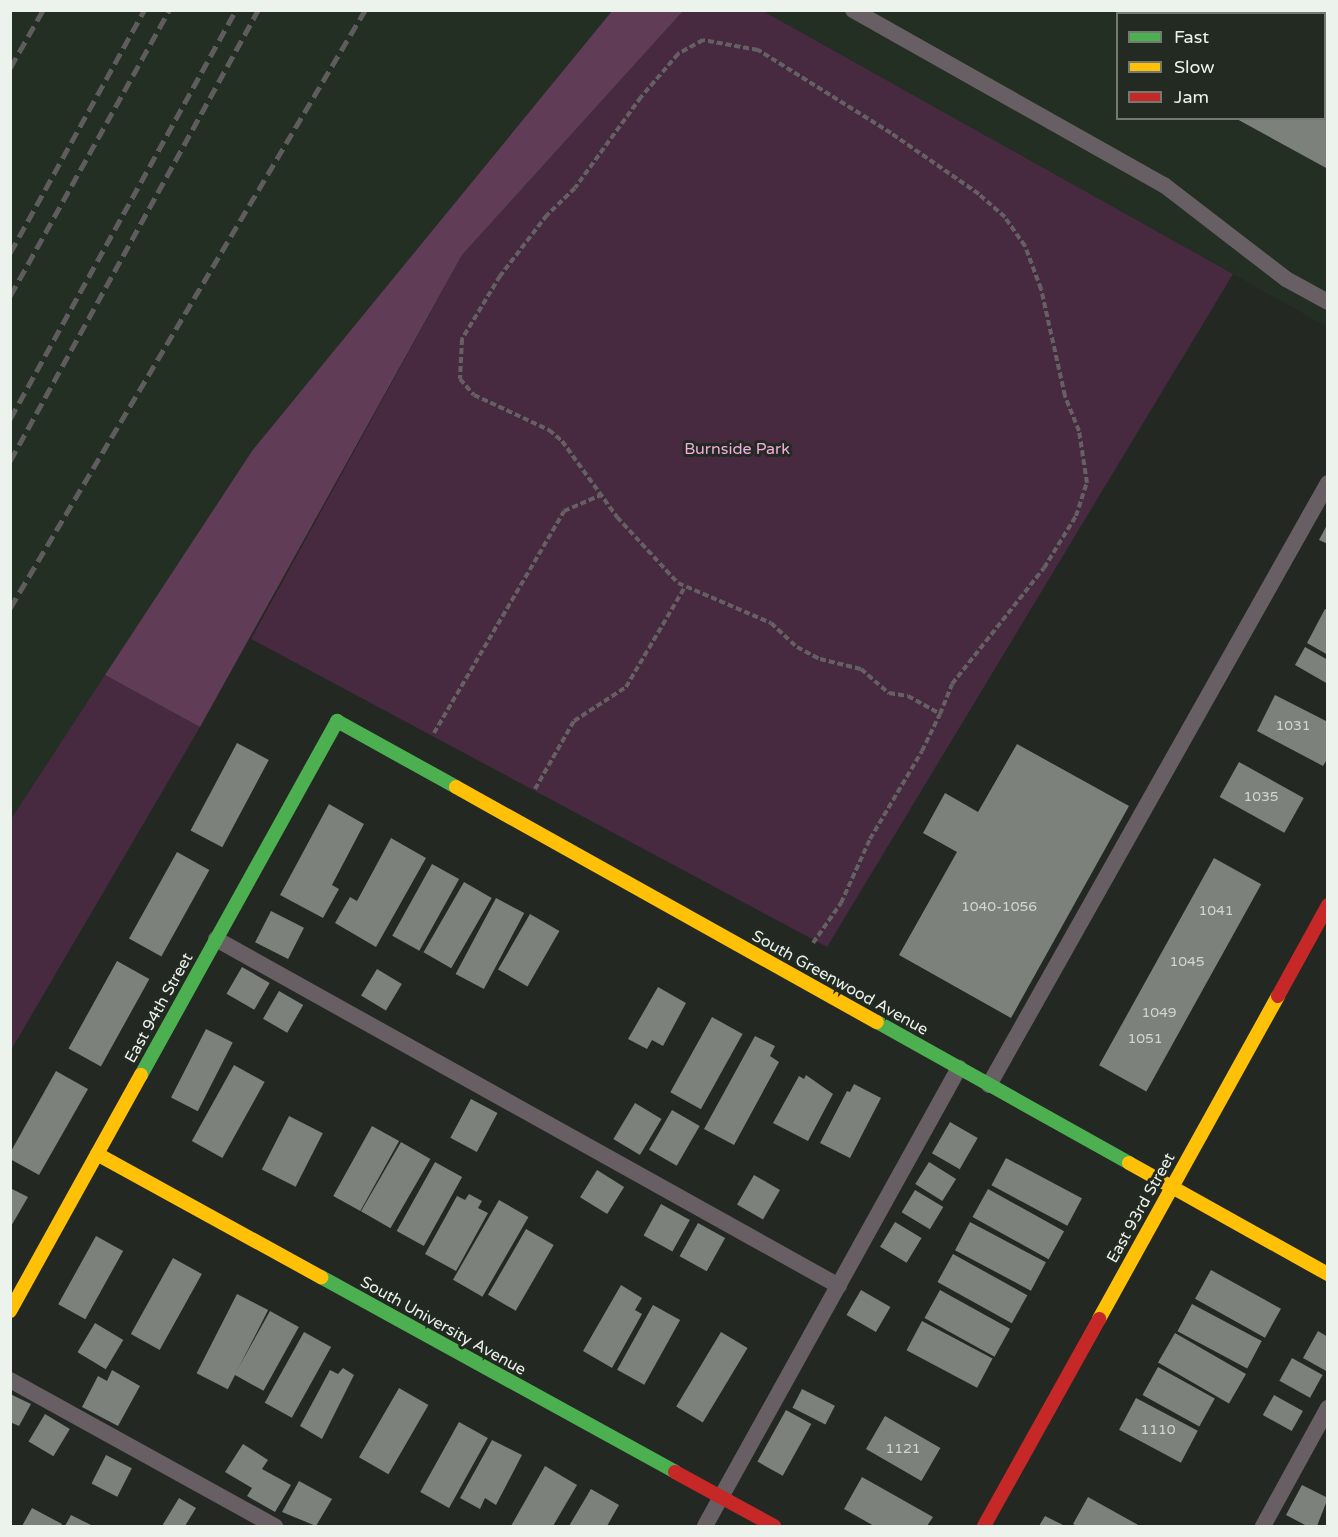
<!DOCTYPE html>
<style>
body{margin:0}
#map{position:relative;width:1338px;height:1537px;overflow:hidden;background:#232823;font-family:"Varela Round",sans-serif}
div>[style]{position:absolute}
.built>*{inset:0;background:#232f23}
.green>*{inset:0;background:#472a40}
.forest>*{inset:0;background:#603c57}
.building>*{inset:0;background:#7c817c;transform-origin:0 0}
.path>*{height:4px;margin-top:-2px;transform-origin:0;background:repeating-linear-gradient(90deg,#646063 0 6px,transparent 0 9px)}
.lane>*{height:16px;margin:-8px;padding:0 8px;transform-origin:8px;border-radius:8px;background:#685f64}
.fast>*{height:14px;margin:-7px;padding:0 7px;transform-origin:7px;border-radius:7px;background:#4caf50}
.slow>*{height:14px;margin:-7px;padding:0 7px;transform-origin:7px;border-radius:7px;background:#ffc107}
.jam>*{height:14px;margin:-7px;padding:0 7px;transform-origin:7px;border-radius:7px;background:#c62828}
.rail>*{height:4.5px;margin-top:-2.25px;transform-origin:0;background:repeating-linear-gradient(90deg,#5e5c5c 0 12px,transparent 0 18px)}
span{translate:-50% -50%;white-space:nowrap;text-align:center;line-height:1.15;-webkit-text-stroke:6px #222a21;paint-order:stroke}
.number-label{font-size:14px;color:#d0d6d0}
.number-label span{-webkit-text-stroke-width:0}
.park-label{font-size:16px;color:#f3acdf}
.street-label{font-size:16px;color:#ecf2ec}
.frame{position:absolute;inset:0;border:12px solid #ecf2ec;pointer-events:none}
.legend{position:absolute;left:1116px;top:12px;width:210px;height:108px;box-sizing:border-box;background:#222a21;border:2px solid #737a72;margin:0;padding:8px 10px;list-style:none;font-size:18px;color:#ecf2ec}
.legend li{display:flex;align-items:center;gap:12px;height:30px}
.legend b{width:30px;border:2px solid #737a72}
</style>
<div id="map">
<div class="built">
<div style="clip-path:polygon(11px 11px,612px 11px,252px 451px,11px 819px)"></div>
<div style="clip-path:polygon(evenodd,763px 11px,1327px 11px,1327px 327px,1233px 274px,763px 11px,1118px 14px,1324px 14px,1324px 118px,1118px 118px,1118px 14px)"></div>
</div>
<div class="green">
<div style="clip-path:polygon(683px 11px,763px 11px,1233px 274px,827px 947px,251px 639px,462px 255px)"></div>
<div style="clip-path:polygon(105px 675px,200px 727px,11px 1050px,11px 819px)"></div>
</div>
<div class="forest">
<div style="clip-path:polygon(612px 11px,683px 11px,462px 255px,200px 727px,105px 675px,252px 451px)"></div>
</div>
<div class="building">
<div style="clip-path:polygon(1289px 10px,1328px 10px,1328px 169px,1235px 118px,1324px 118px,1324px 14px,1287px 14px)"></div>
<div style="clip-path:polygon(1328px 523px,1328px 544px,1319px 540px)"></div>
<div style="clip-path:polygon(1325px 609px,1328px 610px,1328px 655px,1307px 643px)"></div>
<div style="clip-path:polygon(1305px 647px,1328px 660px,1328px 684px,1295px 665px)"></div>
<div style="clip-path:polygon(1275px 695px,1328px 722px,1328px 758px,1323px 766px,1257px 731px)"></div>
<div style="left:237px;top:743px;width:36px;height:99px;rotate:28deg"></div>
<div style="clip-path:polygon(1017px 744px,1129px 806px,1011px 1018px,899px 955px,957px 852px,923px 833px,945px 793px,978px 812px)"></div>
<div style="left:1239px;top:762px;width:74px;height:40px;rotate:29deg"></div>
<div style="clip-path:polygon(329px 804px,364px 824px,332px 885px,339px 889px,323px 918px,280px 895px)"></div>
<div style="clip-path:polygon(391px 838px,426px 858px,376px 947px,335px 923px,350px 897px,357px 901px)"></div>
<div style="left:177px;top:852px;width:37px;height:99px;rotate:29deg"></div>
<div style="left:1214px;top:858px;width:54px;height:237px;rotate:29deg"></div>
<div style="left:432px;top:864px;width:31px;height:82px;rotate:29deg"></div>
<div style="left:464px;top:882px;width:32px;height:81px;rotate:30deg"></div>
<div style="left:496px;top:898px;width:32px;height:86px;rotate:28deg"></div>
<div style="left:271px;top:911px;width:37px;height:35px;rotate:27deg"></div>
<div style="left:530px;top:914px;width:34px;height:64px;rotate:30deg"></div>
<div style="left:117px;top:961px;width:37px;height:100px;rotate:29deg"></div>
<div style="left:242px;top:967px;width:32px;height:31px;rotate:30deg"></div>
<div style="left:377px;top:969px;width:29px;height:31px;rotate:31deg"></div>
<div style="clip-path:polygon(658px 987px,686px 1003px,663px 1046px,652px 1040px,647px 1049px,628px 1039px)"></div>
<div style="left:279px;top:991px;width:28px;height:32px;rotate:30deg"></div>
<div style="left:712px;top:1017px;width:35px;height:86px;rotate:29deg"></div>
<div style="left:206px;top:1029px;width:30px;height:77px;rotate:27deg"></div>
<div style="clip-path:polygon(755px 1036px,775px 1046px,770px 1056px,779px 1062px,734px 1145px,704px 1129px)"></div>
<div style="left:234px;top:1065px;width:35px;height:87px;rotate:29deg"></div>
<div style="clip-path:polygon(56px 1071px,88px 1089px,39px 1175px,10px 1159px,10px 1153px)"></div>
<div style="clip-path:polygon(806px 1075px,833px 1094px,808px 1141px,773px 1123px,799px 1076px,804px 1079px)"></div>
<div style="clip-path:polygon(854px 1084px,881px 1098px,850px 1158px,820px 1143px,847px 1091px,850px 1092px)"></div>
<div style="left:471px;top:1099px;width:30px;height:44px;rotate:28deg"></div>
<div style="left:635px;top:1103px;width:31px;height:42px;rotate:31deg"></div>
<div style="left:672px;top:1110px;width:32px;height:46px;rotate:30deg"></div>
<div style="left:289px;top:1116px;width:38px;height:60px;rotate:27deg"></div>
<div style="left:950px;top:1122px;width:32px;height:36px;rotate:30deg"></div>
<div style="left:372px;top:1126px;width:31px;height:80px;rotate:29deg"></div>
<div style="left:401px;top:1142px;width:34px;height:80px;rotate:30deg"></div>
<div style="left:1006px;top:1158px;width:86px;height:31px;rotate:28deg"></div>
<div style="left:435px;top:1162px;width:31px;height:79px;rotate:29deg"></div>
<div style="left:929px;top:1162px;width:32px;height:26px;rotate:32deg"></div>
<div style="left:597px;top:1170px;width:32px;height:32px;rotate:32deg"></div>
<div style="left:754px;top:1175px;width:30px;height:34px;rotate:30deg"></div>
<div style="clip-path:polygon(10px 1188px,28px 1197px,10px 1228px)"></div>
<div style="left:988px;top:1189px;width:87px;height:32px;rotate:29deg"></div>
<div style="left:915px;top:1190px;width:33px;height:26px;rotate:31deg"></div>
<div style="clip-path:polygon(469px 1194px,482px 1201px,478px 1208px,488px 1213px,456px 1271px,425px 1254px,457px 1196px,465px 1200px)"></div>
<div style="left:499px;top:1200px;width:34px;height:92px;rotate:30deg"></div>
<div style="left:661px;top:1204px;width:33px;height:36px;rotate:29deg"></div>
<div style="left:895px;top:1222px;width:31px;height:29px;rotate:31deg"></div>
<div style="left:970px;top:1222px;width:86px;height:32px;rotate:28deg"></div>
<div style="left:698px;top:1223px;width:31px;height:38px;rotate:29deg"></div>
<div style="left:526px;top:1229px;width:32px;height:76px;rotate:30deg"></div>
<div style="left:96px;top:1236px;width:31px;height:78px;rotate:29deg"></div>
<div style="left:953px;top:1254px;width:85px;height:32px;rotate:29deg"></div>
<div style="left:173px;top:1258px;width:33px;height:87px;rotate:29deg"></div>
<div style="left:1211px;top:1270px;width:80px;height:33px;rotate:29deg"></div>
<div style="clip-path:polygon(621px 1285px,642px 1298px,635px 1310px,642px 1314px,612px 1368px,583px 1351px)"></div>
<div style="left:861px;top:1290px;width:34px;height:29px;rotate:30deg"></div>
<div style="left:940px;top:1290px;width:80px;height:32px;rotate:29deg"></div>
<div style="left:237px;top:1294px;width:35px;height:89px;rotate:27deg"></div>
<div style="left:1192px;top:1304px;width:79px;height:31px;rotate:28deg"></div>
<div style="left:653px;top:1305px;width:31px;height:74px;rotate:29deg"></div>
<div style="left:270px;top:1311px;width:33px;height:73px;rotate:29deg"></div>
<div style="left:922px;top:1321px;width:80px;height:33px;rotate:28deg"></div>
<div style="left:95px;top:1323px;width:33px;height:34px;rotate:31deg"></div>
<div style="clip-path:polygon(1318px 1331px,1328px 1337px,1328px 1372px,1303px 1358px)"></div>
<div style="left:304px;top:1332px;width:31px;height:81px;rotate:29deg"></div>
<div style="left:721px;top:1332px;width:31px;height:87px;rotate:31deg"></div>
<div style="left:1175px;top:1333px;width:82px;height:34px;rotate:30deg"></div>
<div style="left:1292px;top:1358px;width:35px;height:26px;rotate:29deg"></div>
<div style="left:1158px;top:1367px;width:65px;height:32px;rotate:29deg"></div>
<div style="clip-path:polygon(343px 1368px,354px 1375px,322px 1439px,300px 1426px,330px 1370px,338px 1374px)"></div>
<div style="clip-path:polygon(112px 1370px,140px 1386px,118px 1426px,82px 1407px,98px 1376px,107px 1381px)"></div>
<div style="left:399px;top:1388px;width:34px;height:80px;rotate:30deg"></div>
<div style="left:802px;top:1389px;width:37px;height:21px;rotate:27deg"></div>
<div style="clip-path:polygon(10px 1394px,31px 1404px,19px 1426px,10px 1422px)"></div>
<div style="left:1274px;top:1395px;width:33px;height:23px;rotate:29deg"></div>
<div style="left:1136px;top:1398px;width:70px;height:36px;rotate:28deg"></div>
<div style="left:786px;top:1410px;width:29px;height:59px;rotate:29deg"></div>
<div style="left:45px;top:1414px;width:29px;height:32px;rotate:31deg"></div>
<div style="left:885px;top:1416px;width:64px;height:38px;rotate:30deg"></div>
<div style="left:459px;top:1422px;width:33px;height:80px;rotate:29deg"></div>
<div style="clip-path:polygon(492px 1440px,522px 1455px,496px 1505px,485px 1498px,480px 1509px,460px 1498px)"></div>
<div style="clip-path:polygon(243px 1444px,268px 1460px,262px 1469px,291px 1485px,275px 1512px,247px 1496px,252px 1488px,225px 1472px)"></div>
<div style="left:106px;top:1455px;width:29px;height:32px;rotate:27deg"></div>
<div style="clip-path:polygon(545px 1466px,577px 1485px,553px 1526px,511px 1526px)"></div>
<div style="clip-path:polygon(862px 1477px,933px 1517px,927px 1526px,874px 1526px,844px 1509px)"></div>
<div style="clip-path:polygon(299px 1481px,332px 1499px,316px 1526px,282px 1512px)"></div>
<div style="clip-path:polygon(1302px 1485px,1328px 1498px,1317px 1526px,1307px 1526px,1286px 1515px)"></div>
<div style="clip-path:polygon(591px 1489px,619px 1505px,607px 1526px,569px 1526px)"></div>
<div style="clip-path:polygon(1088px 1497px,1140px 1526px,1077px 1526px,1073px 1524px)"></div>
<div style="clip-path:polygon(179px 1498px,196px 1508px,185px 1526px,162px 1526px)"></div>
<div style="clip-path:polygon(32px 1508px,62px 1524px,61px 1526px,22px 1526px)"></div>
<div style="clip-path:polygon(71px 1515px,93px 1526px,65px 1526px)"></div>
<div style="clip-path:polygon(1045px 1516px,1065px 1526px,1039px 1526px)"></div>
</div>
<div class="path">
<div style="left:434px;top:733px;width:257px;rotate:-59.6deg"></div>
<div style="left:564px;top:511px;width:40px;rotate:-23.4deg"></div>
<div style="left:535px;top:789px;width:78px;rotate:-60.2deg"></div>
<div style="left:574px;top:721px;width:62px;rotate:-33.2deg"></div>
<div style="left:626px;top:687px;width:116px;rotate:-59.5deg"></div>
<div style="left:813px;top:943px;width:49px;rotate:-55deg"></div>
<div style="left:841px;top:903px;width:70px;rotate:-65.6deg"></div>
<div style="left:870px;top:839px;width:102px;rotate:-59.4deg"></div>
<div style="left:922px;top:751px;width:41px;rotate:-64.1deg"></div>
<div style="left:940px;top:714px;width:32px;rotate:-68deg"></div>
<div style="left:952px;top:684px;width:148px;rotate:-51.6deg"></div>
<div style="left:1044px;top:568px;width:61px;rotate:-58.4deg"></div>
<div style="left:1076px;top:516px;width:35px;rotate:-72deg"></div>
<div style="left:1087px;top:483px;width:53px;rotate:-98.7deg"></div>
<div style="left:1079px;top:431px;width:38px;rotate:-112deg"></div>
<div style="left:1065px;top:396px;width:110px;rotate:-102.6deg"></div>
<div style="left:1041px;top:289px;width:46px;rotate:-110.4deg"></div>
<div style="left:1025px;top:246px;width:35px;rotate:-125deg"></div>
<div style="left:1005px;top:217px;width:35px;rotate:-139deg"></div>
<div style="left:979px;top:194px;width:107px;rotate:-145.3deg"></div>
<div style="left:891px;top:133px;width:157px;rotate:-148deg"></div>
<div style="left:758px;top:50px;width:56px;rotate:-169.7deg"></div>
<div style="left:703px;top:40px;width:29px;rotate:151deg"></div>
<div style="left:678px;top:54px;width:57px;rotate:130.7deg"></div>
<div style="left:641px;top:97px;width:112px;rotate:126deg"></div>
<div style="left:575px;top:188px;width:39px;rotate:136deg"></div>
<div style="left:547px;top:215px;width:77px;rotate:127.6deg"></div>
<div style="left:500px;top:276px;width:74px;rotate:121.1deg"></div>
<div style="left:462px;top:339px;width:40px;rotate:92.9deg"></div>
<div style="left:460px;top:379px;width:21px;rotate:49deg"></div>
<div style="left:474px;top:395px;width:83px;rotate:25deg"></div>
<div style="left:549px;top:430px;width:17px;rotate:40deg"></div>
<div style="left:562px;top:441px;width:94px;rotate:54.1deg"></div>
<div style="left:617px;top:517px;width:90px;rotate:47.3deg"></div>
<div style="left:678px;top:583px;width:101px;rotate:23.3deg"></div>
<div style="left:771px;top:623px;width:35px;rotate:43deg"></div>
<div style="left:797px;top:647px;width:26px;rotate:28deg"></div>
<div style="left:820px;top:659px;width:42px;rotate:13.7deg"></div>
<div style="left:861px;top:669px;width:37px;rotate:41deg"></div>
<div style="left:889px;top:693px;width:19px;rotate:9deg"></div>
<div style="left:908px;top:696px;width:37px;rotate:29deg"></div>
</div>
<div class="lane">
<div style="left:853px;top:10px;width:357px;rotate:29.4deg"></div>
<div style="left:1164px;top:185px;width:154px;rotate:37.6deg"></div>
<div style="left:1286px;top:279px;width:48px;rotate:28.7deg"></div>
<div style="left:216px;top:939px;width:713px;rotate:29.12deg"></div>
<div style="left:989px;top:1085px;width:691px;rotate:-60.62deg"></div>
<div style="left:10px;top:1380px;width:303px;rotate:28.9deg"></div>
<div style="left:705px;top:1526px;width:524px;rotate:-60.99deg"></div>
<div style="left:1263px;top:1526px;width:135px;rotate:-61.2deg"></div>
</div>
<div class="fast">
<div style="left:877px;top:1022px;width:289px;rotate:29.2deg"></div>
<div style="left:141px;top:1075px;width:405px;rotate:-61deg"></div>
<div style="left:337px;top:721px;width:136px;rotate:29deg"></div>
<div style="left:321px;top:1277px;width:404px;rotate:28.8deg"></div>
</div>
<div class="slow">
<div style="left:456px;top:787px;width:482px;rotate:29.2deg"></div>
<div style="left:97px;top:1154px;width:256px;rotate:28.8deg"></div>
<div style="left:1129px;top:1163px;width:228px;rotate:29.2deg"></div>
<div style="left:10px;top:1311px;width:270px;rotate:-61deg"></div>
<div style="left:1099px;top:1319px;width:369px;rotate:-61deg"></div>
</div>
<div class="jam">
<div style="left:1278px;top:996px;width:104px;rotate:-61.2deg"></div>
<div style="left:675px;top:1472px;width:113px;rotate:28.6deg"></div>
<div style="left:984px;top:1526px;width:237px;rotate:-60.9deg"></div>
</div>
<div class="rail">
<div style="left:10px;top:68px;width:67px;rotate:-60.4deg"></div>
<div style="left:10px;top:253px;width:277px;rotate:-61.1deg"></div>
<div style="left:10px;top:296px;width:327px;rotate:-60.9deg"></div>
<div style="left:10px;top:419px;width:467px;rotate:-61.1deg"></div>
<div style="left:10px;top:461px;width:515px;rotate:-61.19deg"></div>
<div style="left:10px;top:608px;width:695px;rotate:-59.3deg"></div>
</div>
<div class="number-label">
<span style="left:1293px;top:726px">1031</span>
<span style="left:1261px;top:797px">1035</span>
<span style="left:999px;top:907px">1040-1056</span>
<span style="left:1216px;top:911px">1041</span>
<span style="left:1187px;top:962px">1045</span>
<span style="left:1159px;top:1013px">1049</span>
<span style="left:1145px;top:1039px">1051</span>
<span style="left:1158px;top:1430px">1110</span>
<span style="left:903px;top:1449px">1121</span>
</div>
<div class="park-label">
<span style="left:737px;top:449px">Burnside Park</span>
</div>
<div class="street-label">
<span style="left:840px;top:983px;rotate:29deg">South Greenwood Avenue</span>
<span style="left:159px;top:1008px;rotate:-61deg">East 94th Street</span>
<span style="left:1141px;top:1208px;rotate:-61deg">East 93rd Street</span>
<span style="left:443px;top:1326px;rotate:29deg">South University Avenue</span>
</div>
<div class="frame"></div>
<ul class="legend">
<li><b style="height:8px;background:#4caf50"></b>Fast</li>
<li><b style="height:8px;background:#ffc107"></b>Slow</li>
<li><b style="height:8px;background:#c62828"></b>Jam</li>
</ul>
</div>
